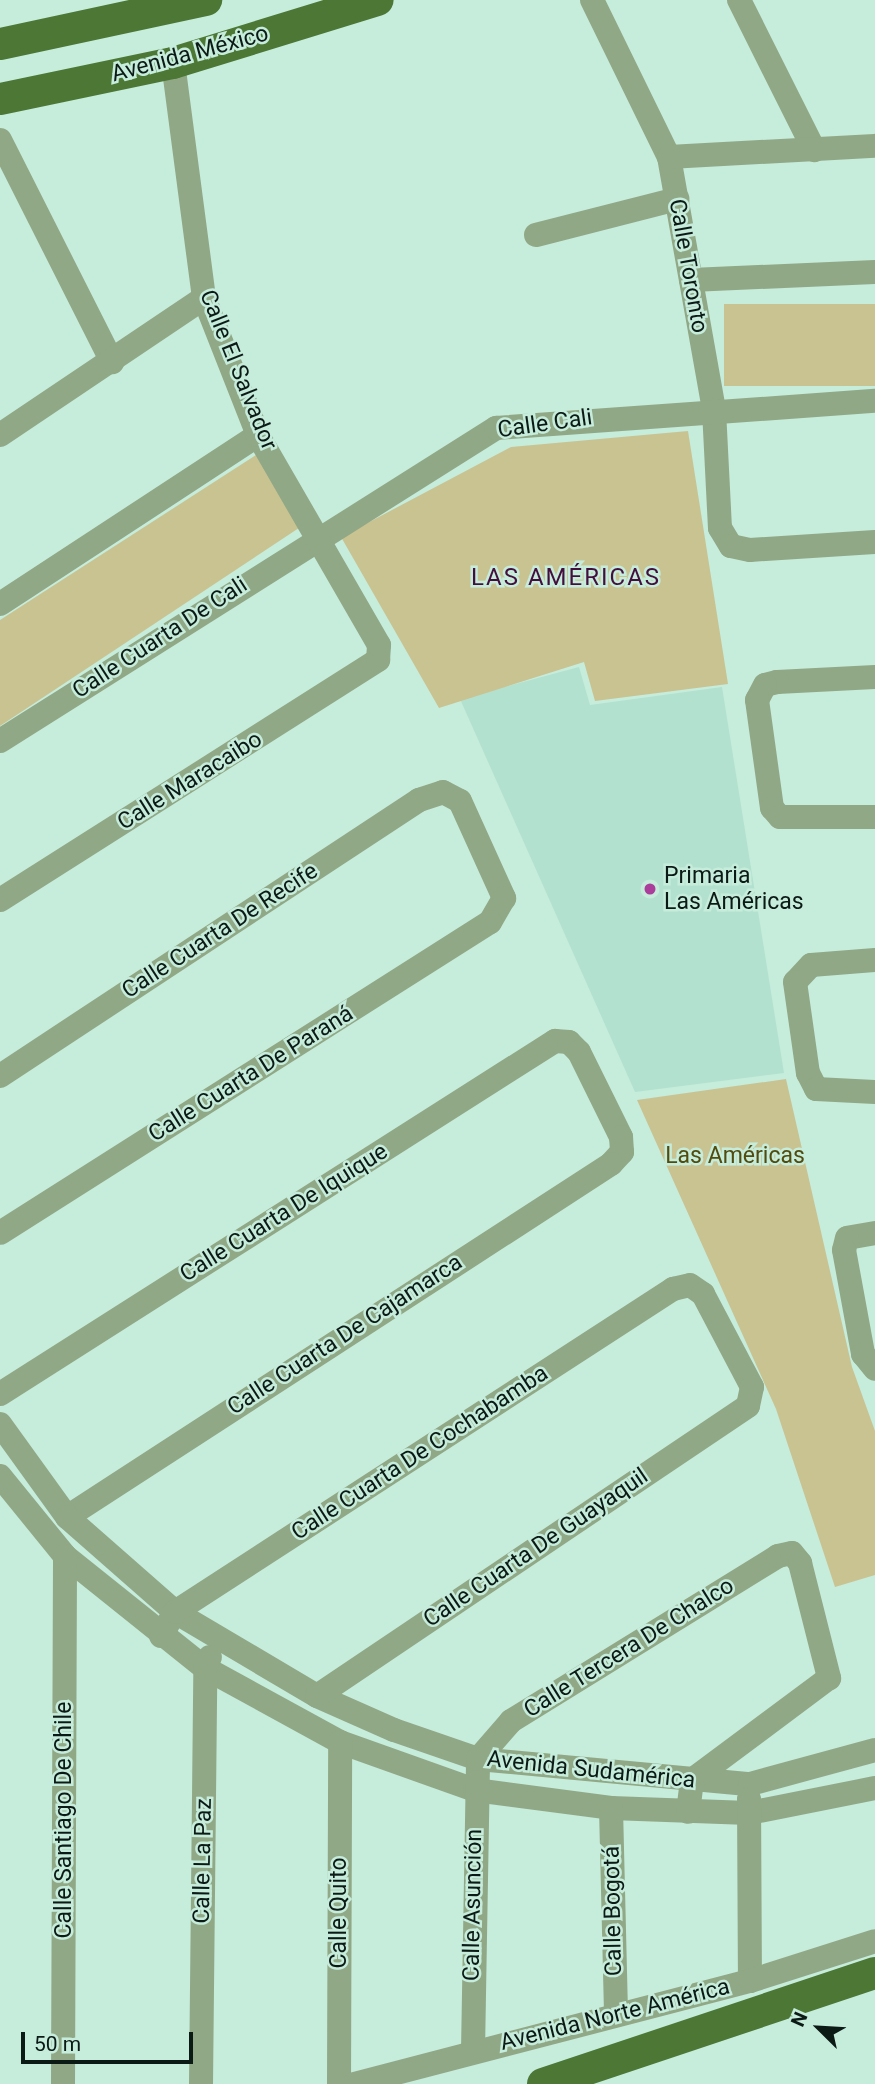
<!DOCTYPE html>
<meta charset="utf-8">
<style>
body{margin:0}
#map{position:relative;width:875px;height:2084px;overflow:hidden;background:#c6ecdc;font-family:Roboto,sans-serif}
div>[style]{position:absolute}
.built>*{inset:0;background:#b3e1cf}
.green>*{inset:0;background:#c9c391;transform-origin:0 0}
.minor>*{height:24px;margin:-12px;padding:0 12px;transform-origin:12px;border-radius:12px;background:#90a885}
.major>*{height:32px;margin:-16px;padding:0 16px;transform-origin:16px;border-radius:16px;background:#4c7734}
.dots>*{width:19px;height:19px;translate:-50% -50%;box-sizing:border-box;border:4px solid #c6ecdc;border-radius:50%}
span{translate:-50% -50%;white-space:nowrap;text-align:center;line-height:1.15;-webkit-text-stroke:5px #c6ecdc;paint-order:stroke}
.street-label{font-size:23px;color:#0c1a15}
.poi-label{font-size:23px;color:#0c1a15}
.left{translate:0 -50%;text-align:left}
.park-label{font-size:23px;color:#524b0e}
.neighbourhood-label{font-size:24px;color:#440f3d;letter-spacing:2px}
.north{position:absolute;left:784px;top:1993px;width:70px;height:70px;-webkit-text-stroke:5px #c6ecdc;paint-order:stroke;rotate:294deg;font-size:19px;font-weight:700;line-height:28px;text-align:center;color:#0c1a15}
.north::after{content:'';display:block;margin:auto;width:24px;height:32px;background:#0c1a15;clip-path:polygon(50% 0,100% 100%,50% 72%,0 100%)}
.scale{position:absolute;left:21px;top:2032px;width:172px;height:32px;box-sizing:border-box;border:4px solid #0c1a15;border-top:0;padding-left:9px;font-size:21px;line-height:24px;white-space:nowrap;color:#0c1a15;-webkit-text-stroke:5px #c6ecdc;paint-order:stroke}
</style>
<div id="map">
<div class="built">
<div style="clip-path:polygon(579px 667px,590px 705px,722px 687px,784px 1073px,635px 1092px,460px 699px)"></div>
</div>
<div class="green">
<div style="left:875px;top:304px;width:82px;height:151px;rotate:90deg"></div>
<div style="clip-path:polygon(688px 431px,728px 684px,595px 701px,584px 662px,439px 708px,341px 537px,511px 447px)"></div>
<div style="clip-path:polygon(270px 446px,311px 520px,0 726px,0 620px)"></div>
<div style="clip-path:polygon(786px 1079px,852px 1367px,875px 1431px,875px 1575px,835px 1587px,776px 1409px,637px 1100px)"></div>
</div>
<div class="minor">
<div style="left:592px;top:0;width:175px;rotate:63.9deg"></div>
<div style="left:669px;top:157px;width:257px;rotate:79.9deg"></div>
<div style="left:714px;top:410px;width:118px;rotate:87.1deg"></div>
<div style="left:720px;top:528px;width:21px;rotate:59deg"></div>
<div style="left:731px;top:546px;width:19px;rotate:12deg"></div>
<div style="left:750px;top:550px;width:125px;rotate:-3.7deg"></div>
<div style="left:739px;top:0;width:168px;rotate:63.4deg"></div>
<div style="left:0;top:140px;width:249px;rotate:63.2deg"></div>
<div style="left:669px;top:157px;width:206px;rotate:-3.1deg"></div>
<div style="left:536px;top:235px;width:146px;rotate:-14.3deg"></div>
<div style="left:691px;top:280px;width:184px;rotate:-2.5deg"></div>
<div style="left:0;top:435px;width:246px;rotate:-33.9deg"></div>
<div style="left:0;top:604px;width:308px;rotate:-33.2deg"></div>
<div style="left:875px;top:677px;width:98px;rotate:177.1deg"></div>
<div style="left:777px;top:682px;width:12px;rotate:166deg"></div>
<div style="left:765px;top:685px;width:17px;rotate:118deg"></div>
<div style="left:757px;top:700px;width:109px;rotate:82.1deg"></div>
<div style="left:772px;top:808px;width:12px;rotate:48deg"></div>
<div style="left:780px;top:817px;width:95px"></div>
<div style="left:0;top:741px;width:587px;rotate:-32.25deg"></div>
<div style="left:496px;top:428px;width:380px;rotate:-4.1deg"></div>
<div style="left:0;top:900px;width:448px;rotate:-32.4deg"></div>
<div style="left:378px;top:660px;width:15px;rotate:-86deg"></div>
<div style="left:379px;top:645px;width:242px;rotate:-120deg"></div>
<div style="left:258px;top:435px;width:147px;rotate:-111.5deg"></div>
<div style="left:204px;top:298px;width:237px;rotate:-97.5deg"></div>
<div style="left:875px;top:960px;width:64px;rotate:175.5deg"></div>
<div style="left:811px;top:965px;width:23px;rotate:133deg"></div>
<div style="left:795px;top:982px;width:92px;rotate:81.9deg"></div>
<div style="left:808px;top:1073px;width:18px;rotate:63deg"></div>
<div style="left:816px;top:1089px;width:59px;rotate:2.9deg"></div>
<div style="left:0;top:1076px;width:502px;rotate:-33.37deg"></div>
<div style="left:419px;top:800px;width:25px;rotate:-18deg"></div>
<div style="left:443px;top:792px;width:19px;rotate:28deg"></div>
<div style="left:460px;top:801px;width:107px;rotate:65.6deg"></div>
<div style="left:504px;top:898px;width:28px;rotate:120deg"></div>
<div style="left:490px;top:922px;width:580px;rotate:147.6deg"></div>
<div style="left:875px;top:1233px;width:28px;rotate:170deg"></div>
<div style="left:847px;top:1238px;width:12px;rotate:104deg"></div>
<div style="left:844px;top:1250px;width:106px;rotate:79.6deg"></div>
<div style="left:863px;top:1354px;width:19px;rotate:51deg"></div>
<div style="left:0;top:1394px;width:658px;rotate:-32.46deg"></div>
<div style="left:555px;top:1041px;width:14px;rotate:4deg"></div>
<div style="left:569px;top:1042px;width:14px;rotate:45deg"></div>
<div style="left:579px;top:1052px;width:95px;rotate:63.7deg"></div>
<div style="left:621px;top:1137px;width:15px;rotate:86deg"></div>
<div style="left:622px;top:1152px;width:16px;rotate:133deg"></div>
<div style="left:611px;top:1164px;width:648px;rotate:147.02deg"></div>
<div style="left:0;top:1424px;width:115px;rotate:54.2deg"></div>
<div style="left:67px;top:1517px;width:144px;rotate:41.3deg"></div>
<div style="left:175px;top:1612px;width:165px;rotate:30.6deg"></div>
<div style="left:317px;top:1696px;width:84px;rotate:23.8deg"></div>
<div style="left:394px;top:1730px;width:89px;rotate:19deg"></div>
<div style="left:478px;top:1759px;width:273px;rotate:5.3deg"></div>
<div style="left:750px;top:1784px;width:130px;rotate:-15.2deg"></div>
<div style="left:0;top:1476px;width:103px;rotate:50.9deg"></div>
<div style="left:65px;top:1556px;width:179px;rotate:38.7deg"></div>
<div style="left:205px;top:1668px;width:154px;rotate:28.7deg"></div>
<div style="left:340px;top:1742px;width:143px;rotate:19.6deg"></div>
<div style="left:475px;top:1790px;width:137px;rotate:7.5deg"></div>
<div style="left:611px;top:1808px;width:138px;rotate:2.1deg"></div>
<div style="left:749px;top:1813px;width:128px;rotate:-11.2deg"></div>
<div style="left:161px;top:1636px;width:28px;rotate:-60deg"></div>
<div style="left:175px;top:1612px;width:594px;rotate:-32.97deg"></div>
<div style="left:673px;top:1289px;width:17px;rotate:-13deg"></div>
<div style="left:690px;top:1285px;width:16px;rotate:35deg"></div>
<div style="left:703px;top:1294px;width:105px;rotate:62.2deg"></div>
<div style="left:752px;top:1387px;width:19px;rotate:102deg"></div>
<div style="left:748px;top:1406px;width:519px;rotate:146.07deg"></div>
<div style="left:749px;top:1799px;width:182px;rotate:89.7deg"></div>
<div style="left:611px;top:1808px;width:206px;rotate:88.6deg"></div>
<div style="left:473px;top:2051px;width:292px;rotate:-89deg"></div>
<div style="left:478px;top:1759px;width:50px;rotate:-49deg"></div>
<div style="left:511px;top:1721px;width:314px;rotate:-31.7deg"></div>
<div style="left:778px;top:1556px;width:14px;rotate:-12deg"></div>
<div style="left:792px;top:1553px;width:13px;rotate:51deg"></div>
<div style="left:800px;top:1563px;width:119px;rotate:75.8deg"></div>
<div style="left:829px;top:1678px;width:171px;rotate:143.3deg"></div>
<div style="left:692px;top:1780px;width:32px;rotate:97deg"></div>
<div style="left:63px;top:2084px;width:528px;rotate:-89.78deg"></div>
<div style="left:201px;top:2084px;width:416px;rotate:-89.4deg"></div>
<div style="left:205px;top:1668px;width:12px;rotate:-66deg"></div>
<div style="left:339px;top:2084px;width:342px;rotate:-89.8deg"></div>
<div style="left:354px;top:2084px;width:409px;rotate:-14.6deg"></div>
<div style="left:750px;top:1981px;width:131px;rotate:-17.7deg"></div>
</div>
<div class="major">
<div style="left:0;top:44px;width:211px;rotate:-12.1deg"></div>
<div style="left:0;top:99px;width:177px;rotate:-11.8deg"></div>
<div style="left:173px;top:63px;width:214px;rotate:-17.1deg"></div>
<div style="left:543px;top:2084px;width:350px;rotate:-18.5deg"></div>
</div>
<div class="dots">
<div style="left:650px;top:889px;background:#ab3d9b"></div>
</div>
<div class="street-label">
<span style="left:190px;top:54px;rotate:-15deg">Avenida México</span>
<span style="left:688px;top:266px;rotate:80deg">Calle Toronto</span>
<span style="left:238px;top:370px;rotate:68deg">Calle El Salvador</span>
<span style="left:545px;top:424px;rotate:-8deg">Calle Cali</span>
<span style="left:160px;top:638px;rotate:-33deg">Calle Cuarta De Cali</span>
<span style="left:190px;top:781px;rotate:-32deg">Calle Maracaibo</span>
<span style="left:220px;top:931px;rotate:-33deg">Calle Cuarta De Recife</span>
<span style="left:251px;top:1074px;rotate:-32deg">Calle Cuarta De Paraná</span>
<span style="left:284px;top:1213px;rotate:-32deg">Calle Cuarta De Iquique</span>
<span style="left:345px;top:1335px;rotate:-33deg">Calle Cuarta De Cajamarca</span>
<span style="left:420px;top:1453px;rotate:-33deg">Calle Cuarta De Cochabamba</span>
<span style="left:536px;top:1548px;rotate:-34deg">Calle Cuarta De Guayaquil</span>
<span style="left:629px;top:1648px;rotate:-32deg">Calle Tercera De Chalco</span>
<span style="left:591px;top:1770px;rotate:6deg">Avenida Sudamérica</span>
<span style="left:64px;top:1820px;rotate:-90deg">Calle Santiago De Chile</span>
<span style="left:203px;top:1861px;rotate:-89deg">Calle La Paz</span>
<span style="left:473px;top:1905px;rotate:-89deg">Calle Asunción</span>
<span style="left:613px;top:1911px;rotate:-91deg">Calle Bogotá</span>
<span style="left:339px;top:1913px;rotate:-90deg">Calle Quito</span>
<span style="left:615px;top:2015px;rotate:-14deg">Avenida Norte América</span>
</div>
<div class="poi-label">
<span class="left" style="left:664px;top:889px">Primaria<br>Las Américas</span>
</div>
<div class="park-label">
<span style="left:735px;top:1156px">Las Américas</span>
</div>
<div class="neighbourhood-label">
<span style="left:566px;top:578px">LAS AMÉRICAS</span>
</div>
<div class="north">N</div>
<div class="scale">50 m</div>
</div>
